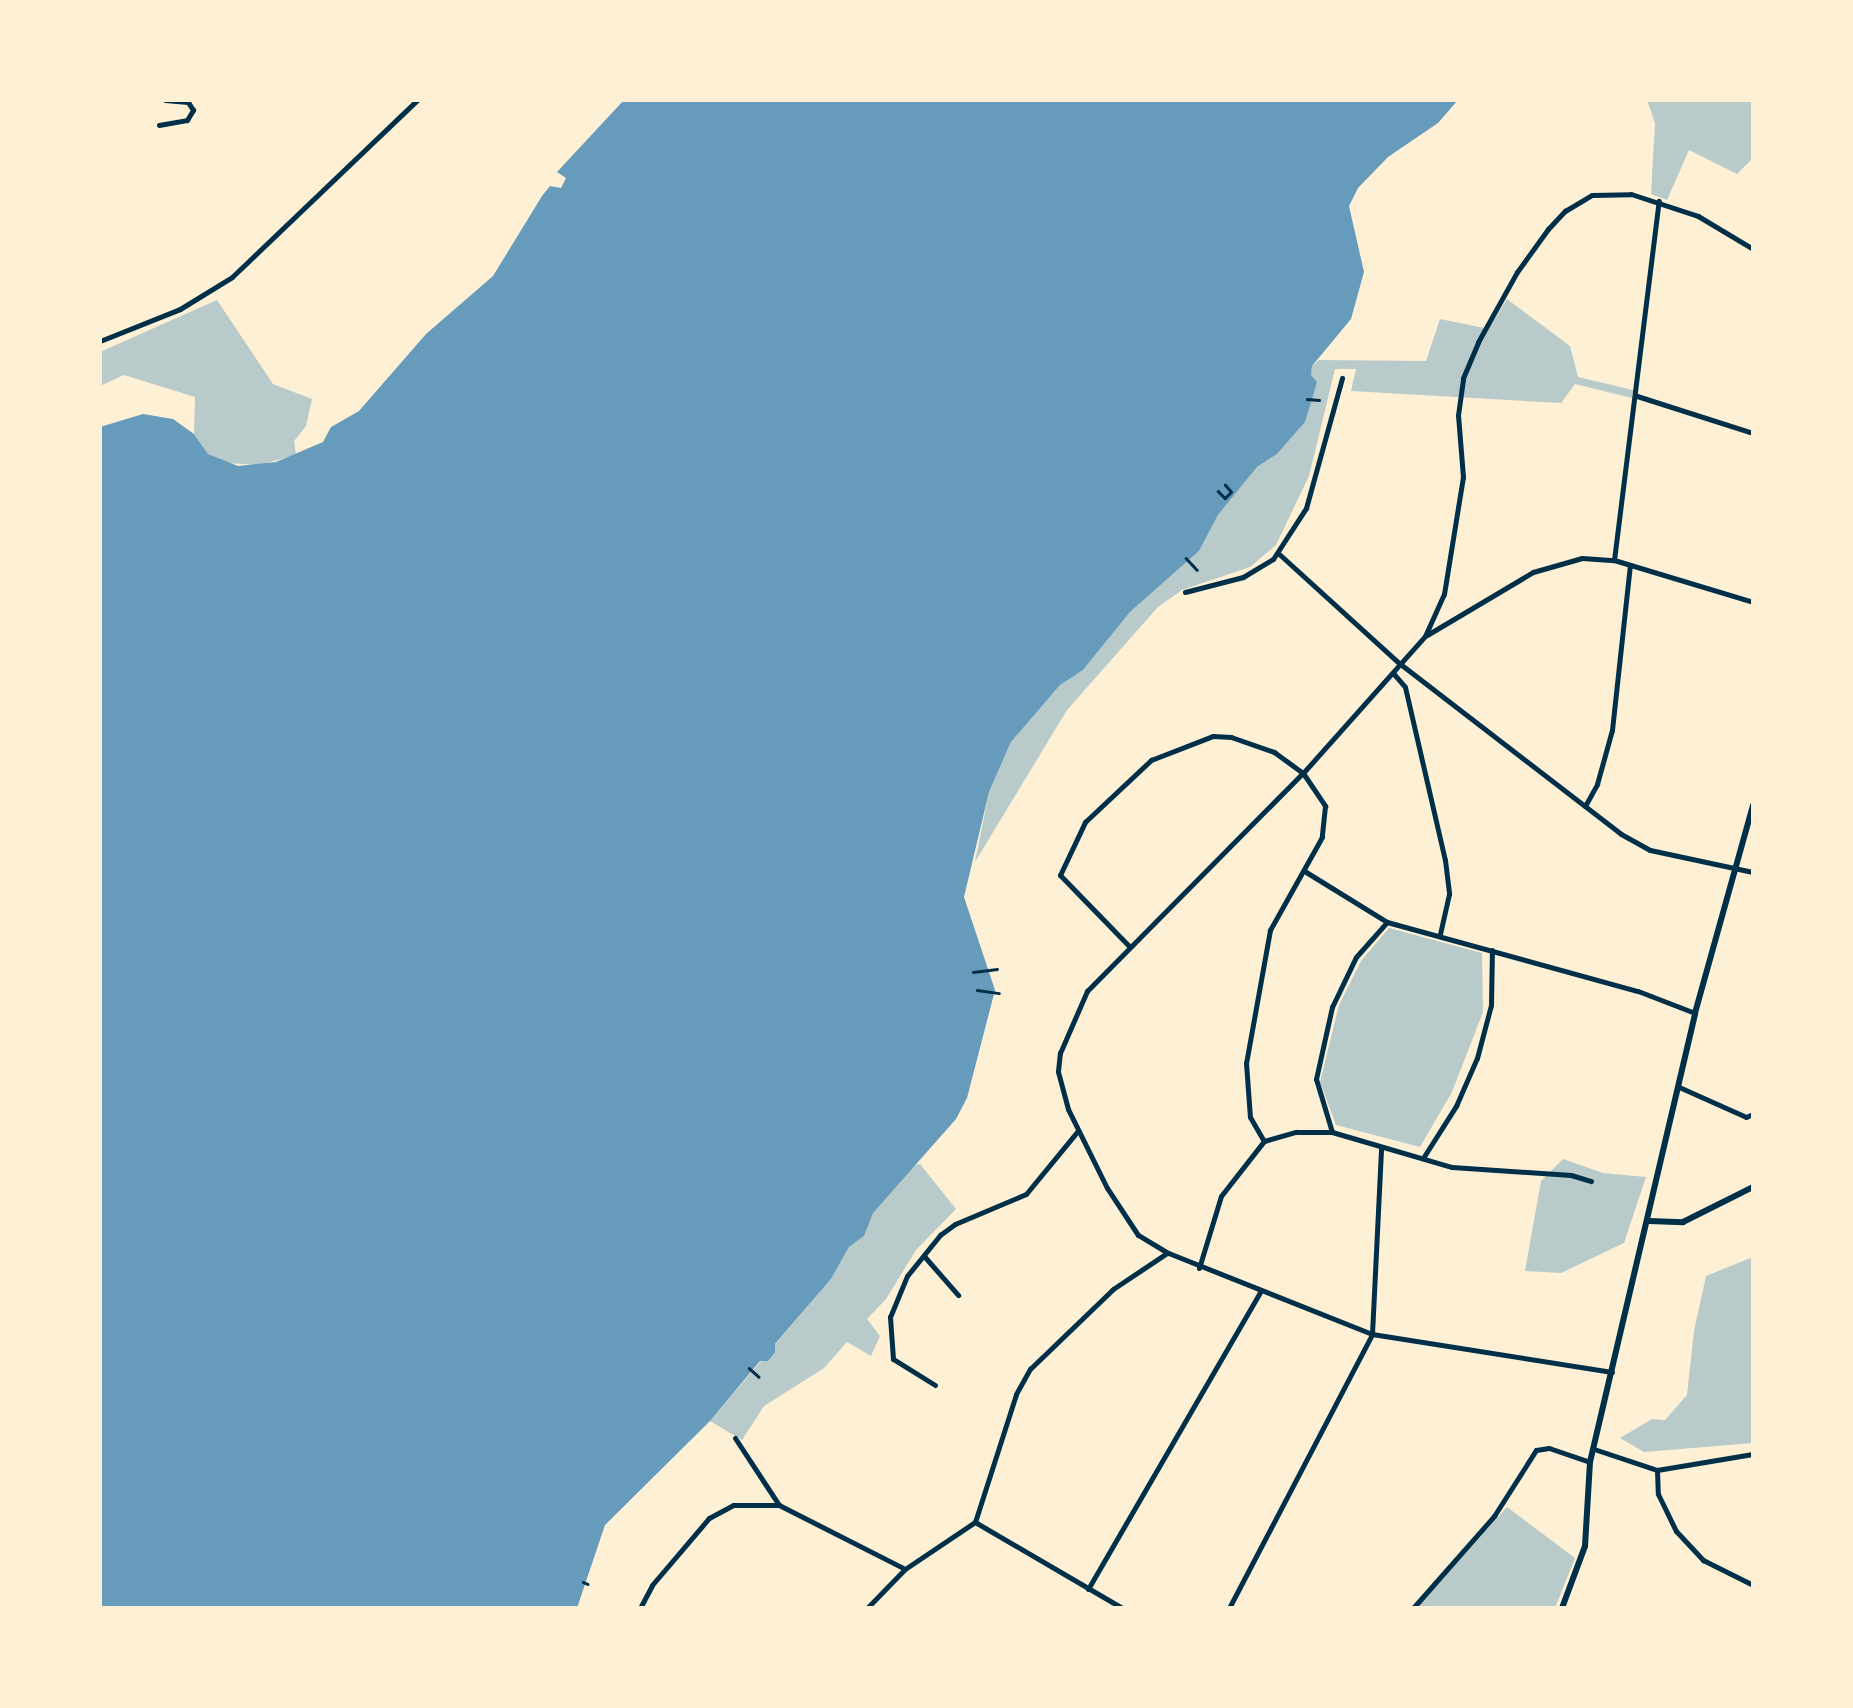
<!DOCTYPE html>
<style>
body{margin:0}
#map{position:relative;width:1853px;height:1708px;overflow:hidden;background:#fdf0d5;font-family:"Archivo Narrow",sans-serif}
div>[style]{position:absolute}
.green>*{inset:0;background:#b9caca}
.water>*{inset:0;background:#669bbc}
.path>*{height:2.5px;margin:-1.25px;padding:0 1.25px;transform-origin:1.25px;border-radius:1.25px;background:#003049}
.minor>*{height:5px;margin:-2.5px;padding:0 2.5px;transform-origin:2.5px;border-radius:2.5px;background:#003049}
.tertiary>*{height:6px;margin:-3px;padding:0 3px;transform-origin:3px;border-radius:3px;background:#003049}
span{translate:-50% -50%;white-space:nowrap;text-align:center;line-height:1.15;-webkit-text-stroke:8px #fdf0d5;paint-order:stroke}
.frame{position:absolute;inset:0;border:102px solid #fdf0d5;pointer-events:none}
</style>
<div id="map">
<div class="green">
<div style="clip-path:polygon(1647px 100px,1753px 100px,1753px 158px,1737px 174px,1689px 150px,1667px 200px,1651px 194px,1655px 123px)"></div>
<div style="clip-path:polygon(1507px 299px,1570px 346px,1578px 377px,1633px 390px,1632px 398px,1575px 384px,1561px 403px,1351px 391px,1356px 369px,1335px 369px,1309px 476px,1276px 545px,1250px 567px,1182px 590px,1158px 607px,1067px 710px,975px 862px,989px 792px,1011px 742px,1060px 685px,1083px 670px,1130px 612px,1199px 551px,1218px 515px,1257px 467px,1277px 454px,1305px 422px,1312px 366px,1319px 360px,1426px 361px,1440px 319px,1489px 329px)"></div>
<div style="clip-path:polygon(217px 300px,273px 384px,312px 399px,306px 426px,294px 441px,296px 455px,259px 465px,226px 463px,208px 454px,194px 434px,195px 397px,124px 375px,100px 386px,100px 352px)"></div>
<div style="clip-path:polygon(1389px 928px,1482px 953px,1483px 1012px,1452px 1092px,1420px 1147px,1336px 1125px,1320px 1082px,1339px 1005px,1361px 961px)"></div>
<div style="clip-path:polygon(1563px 1159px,1603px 1173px,1646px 1177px,1624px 1243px,1561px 1273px,1525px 1271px,1541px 1181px)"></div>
<div style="clip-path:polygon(920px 1164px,956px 1209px,916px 1250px,886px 1299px,867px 1319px,880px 1336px,871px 1356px,847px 1342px,824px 1368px,764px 1406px,742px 1440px,710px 1421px,831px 1279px,849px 1247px,864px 1236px,872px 1213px,909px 1167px)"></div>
<div style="clip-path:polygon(1753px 1257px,1753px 1443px,1644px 1452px,1620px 1438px,1652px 1419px,1665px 1420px,1687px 1395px,1694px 1331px,1706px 1276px)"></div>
<div style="clip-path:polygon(1507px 1507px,1575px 1558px,1555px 1608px,1417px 1608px)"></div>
</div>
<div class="water">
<div style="clip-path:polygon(624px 100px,1458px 100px,1438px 123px,1388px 157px,1358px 188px,1349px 206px,1364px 272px,1351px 319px,1312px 366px,1311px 375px,1317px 382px,1305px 422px,1277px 454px,1257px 467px,1218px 515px,1199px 551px,1130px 612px,1083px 670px,1060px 685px,1011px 742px,989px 792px,964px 897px,995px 990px,967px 1098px,956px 1119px,873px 1213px,864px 1236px,849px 1247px,831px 1279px,775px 1344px,775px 1352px,768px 1361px,760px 1361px,710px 1421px,605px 1525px,577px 1608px,100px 1608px,100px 427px,143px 414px,173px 419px,194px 434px,208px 454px,238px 466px,276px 462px,323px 442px,331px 427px,359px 411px,426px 334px,493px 276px,542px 196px,550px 186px,561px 188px,566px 178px,557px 172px)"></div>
</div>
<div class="path">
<div style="left:1307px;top:399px;width:12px;rotate:5deg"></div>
<div style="left:1218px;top:491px;width:10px;rotate:45deg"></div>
<div style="left:1225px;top:498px;width:8px;rotate:-45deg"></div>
<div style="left:1231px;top:492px;width:9px;rotate:-131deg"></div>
<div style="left:1186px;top:558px;width:16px;rotate:47deg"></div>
<div style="left:973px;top:972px;width:24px;rotate:-7deg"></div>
<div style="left:977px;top:990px;width:22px;rotate:8deg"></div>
<div style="left:749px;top:1368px;width:13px;rotate:42deg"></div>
<div style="left:583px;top:1582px;width:5px;rotate:22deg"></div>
</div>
<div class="minor">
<div style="left:159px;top:125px;width:28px;rotate:-10deg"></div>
<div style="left:187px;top:120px;width:12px;rotate:-59deg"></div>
<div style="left:193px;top:110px;width:9px;rotate:-122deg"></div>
<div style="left:188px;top:102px;width:23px;rotate:-175deg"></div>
<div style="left:100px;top:341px;width:86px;rotate:-21.8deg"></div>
<div style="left:180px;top:309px;width:61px;rotate:-31.6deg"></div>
<div style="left:232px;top:277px;width:256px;rotate:-43.7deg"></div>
<div style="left:1637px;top:396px;width:122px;rotate:17.7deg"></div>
<div style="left:1278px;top:553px;width:164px;rotate:42.3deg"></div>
<div style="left:1399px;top:663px;width:280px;rotate:37.6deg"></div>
<div style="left:1621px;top:834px;width:33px;rotate:29deg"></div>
<div style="left:1650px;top:850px;width:105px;rotate:12.1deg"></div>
<div style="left:1614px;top:560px;width:362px;rotate:-82.9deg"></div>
<div style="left:1185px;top:592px;width:60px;rotate:-14.5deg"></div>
<div style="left:1243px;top:577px;width:35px;rotate:-31deg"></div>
<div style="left:1273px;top:559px;width:61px;rotate:-57.1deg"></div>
<div style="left:1306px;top:508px;width:135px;rotate:-74.5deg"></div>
<div style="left:1427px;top:635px;width:123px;rotate:-30.7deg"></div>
<div style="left:1533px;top:572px;width:51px;rotate:-15.9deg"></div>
<div style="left:1582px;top:558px;width:32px;rotate:4deg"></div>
<div style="left:1614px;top:560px;width:145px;rotate:16.8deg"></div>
<div style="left:1393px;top:673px;width:18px;rotate:49deg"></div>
<div style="left:1405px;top:687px;width:178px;rotate:77deg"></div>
<div style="left:1445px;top:860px;width:34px;rotate:83deg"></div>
<div style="left:1449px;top:894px;width:41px;rotate:102.7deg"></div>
<div style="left:1585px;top:806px;width:25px;rotate:-61deg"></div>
<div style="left:1597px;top:784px;width:56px;rotate:-74.5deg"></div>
<div style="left:1612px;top:730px;width:166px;rotate:-83.8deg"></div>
<div style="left:1306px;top:872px;width:95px;rotate:31.7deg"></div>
<div style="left:1387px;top:922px;width:260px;rotate:15.4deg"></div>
<div style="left:1638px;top:991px;width:61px;rotate:21.1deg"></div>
<div style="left:1129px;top:946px;width:99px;rotate:-134.2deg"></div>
<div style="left:1060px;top:875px;width:59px;rotate:-64.7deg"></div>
<div style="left:1085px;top:822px;width:91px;rotate:-43.2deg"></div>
<div style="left:1151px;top:760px;width:66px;rotate:-21.2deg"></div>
<div style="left:1213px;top:736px;width:18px;rotate:3deg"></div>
<div style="left:1231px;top:737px;width:46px;rotate:19.2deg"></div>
<div style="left:1274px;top:752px;width:36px;rotate:36deg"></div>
<div style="left:1303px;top:773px;width:40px;rotate:56deg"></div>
<div style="left:1325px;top:806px;width:31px;rotate:96deg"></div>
<div style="left:1322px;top:837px;width:107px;rotate:119.2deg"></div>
<div style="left:1270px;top:930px;width:135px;rotate:100.2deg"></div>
<div style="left:1246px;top:1063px;width:54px;rotate:85.8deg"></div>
<div style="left:1250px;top:1117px;width:28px;rotate:60deg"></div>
<div style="left:1679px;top:1087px;width:73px;rotate:24.1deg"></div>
<div style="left:1746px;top:1117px;width:8px;rotate:-23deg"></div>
<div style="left:1332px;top:1132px;width:55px;rotate:-106.8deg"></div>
<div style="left:1316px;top:1079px;width:74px;rotate:-77.5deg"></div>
<div style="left:1332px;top:1007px;width:55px;rotate:-64.4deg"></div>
<div style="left:1356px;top:957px;width:47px;rotate:-48.5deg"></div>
<div style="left:1423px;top:1158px;width:62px;rotate:-57.6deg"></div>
<div style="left:1456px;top:1106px;width:52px;rotate:-66.4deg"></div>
<div style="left:1477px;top:1058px;width:55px;rotate:-75.2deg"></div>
<div style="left:1491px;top:1005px;width:55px;rotate:-89deg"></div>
<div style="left:924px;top:1256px;width:52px;rotate:48.9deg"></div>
<div style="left:1199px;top:1268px;width:75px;rotate:-73deg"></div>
<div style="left:1221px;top:1196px;width:70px;rotate:-52deg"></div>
<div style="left:1264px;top:1141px;width:33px;rotate:-16deg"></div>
<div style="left:1296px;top:1132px;width:36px"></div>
<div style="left:1332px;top:1132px;width:125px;rotate:16.3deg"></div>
<div style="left:1452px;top:1167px;width:119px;rotate:3.8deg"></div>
<div style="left:1571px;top:1175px;width:21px;rotate:17deg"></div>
<div style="left:1612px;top:1372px;width:243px;rotate:-171deg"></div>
<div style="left:1372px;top:1334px;width:219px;rotate:-158.3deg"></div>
<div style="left:1168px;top:1253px;width:35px;rotate:-149deg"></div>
<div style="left:1138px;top:1235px;width:56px;rotate:-123.4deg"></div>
<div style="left:1107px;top:1188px;width:88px;rotate:-116.3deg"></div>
<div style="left:1068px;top:1109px;width:39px;rotate:-105deg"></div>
<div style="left:1058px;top:1071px;width:18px;rotate:-84deg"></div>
<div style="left:1060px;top:1053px;width:68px;rotate:-66.5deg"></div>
<div style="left:1087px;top:991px;width:307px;rotate:-45.3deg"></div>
<div style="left:1303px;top:773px;width:183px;rotate:-48.3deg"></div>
<div style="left:1425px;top:636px;width:46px;rotate:-65.7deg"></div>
<div style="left:1444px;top:594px;width:119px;rotate:-80.8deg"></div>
<div style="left:1463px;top:477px;width:62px;rotate:-94.6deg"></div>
<div style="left:1458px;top:415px;width:37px;rotate:-82deg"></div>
<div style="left:1463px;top:378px;width:39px;rotate:-67deg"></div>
<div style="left:1478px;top:342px;width:80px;rotate:-60.9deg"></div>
<div style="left:1517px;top:272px;width:53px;rotate:-54.2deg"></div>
<div style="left:1548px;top:229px;width:25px;rotate:-47deg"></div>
<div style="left:1565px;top:211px;width:31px;rotate:-31deg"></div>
<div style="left:1592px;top:195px;width:39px;rotate:-1deg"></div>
<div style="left:1631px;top:194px;width:71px;rotate:18.2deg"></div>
<div style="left:1698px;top:216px;width:64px;rotate:31deg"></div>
<div style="left:935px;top:1385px;width:49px;rotate:-148.2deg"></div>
<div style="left:893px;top:1359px;width:42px;rotate:-94.1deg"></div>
<div style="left:890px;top:1317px;width:44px;rotate:-67.5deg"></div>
<div style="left:907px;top:1276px;width:53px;rotate:-51.2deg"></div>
<div style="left:940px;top:1235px;width:19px;rotate:-36deg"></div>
<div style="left:955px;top:1224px;width:77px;rotate:-22.9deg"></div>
<div style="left:1026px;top:1194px;width:80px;rotate:-50.6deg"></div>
<div style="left:735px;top:1438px;width:80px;rotate:56.7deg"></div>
<div style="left:1594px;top:1449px;width:66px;rotate:18.4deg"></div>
<div style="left:1657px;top:1470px;width:97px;rotate:-9.5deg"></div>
<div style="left:1657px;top:1470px;width:24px;rotate:88deg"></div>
<div style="left:1658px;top:1494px;width:41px;rotate:64.1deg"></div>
<div style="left:1676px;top:1531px;width:40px;rotate:47deg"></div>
<div style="left:1703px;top:1560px;width:56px;rotate:26.6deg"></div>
<div style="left:975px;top:1522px;width:170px;rotate:30.3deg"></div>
<div style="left:1088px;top:1589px;width:343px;rotate:-59.9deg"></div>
<div style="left:640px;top:1608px;width:26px;rotate:-62deg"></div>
<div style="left:652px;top:1585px;width:88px;rotate:-49.6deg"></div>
<div style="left:709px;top:1518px;width:27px;rotate:-28deg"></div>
<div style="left:733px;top:1505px;width:46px"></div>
<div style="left:779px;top:1505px;width:139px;rotate:26.9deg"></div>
<div style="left:867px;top:1608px;width:54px;rotate:-45.7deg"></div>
<div style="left:905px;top:1569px;width:84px;rotate:-33.9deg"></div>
<div style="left:975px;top:1522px;width:134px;rotate:-72.2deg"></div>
<div style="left:1016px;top:1394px;width:29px;rotate:-61deg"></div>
<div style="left:1030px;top:1369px;width:115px;rotate:-43.9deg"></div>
<div style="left:1113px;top:1289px;width:65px;rotate:-33.7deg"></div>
<div style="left:1229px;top:1608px;width:309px;rotate:-62.4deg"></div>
<div style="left:1372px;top:1334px;width:187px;rotate:-87.2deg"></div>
<div style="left:1413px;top:1608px;width:123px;rotate:-48.6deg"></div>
<div style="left:1494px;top:1516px;width:78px;rotate:-57.5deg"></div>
<div style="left:1536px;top:1450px;width:13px;rotate:-9deg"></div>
<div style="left:1549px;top:1448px;width:43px;rotate:18.9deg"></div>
</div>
<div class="tertiary">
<div style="left:1649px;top:1221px;width:34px;rotate:2deg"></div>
<div style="left:1683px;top:1222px;width:78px;rotate:-26.6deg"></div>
<div style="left:1562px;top:1608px;width:66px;rotate:-69.6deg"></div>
<div style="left:1585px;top:1546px;width:84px;rotate:-86.6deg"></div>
<div style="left:1590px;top:1462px;width:461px;rotate:-76.8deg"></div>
<div style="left:1695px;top:1013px;width:216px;rotate:-74.4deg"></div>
</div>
<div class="frame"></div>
</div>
